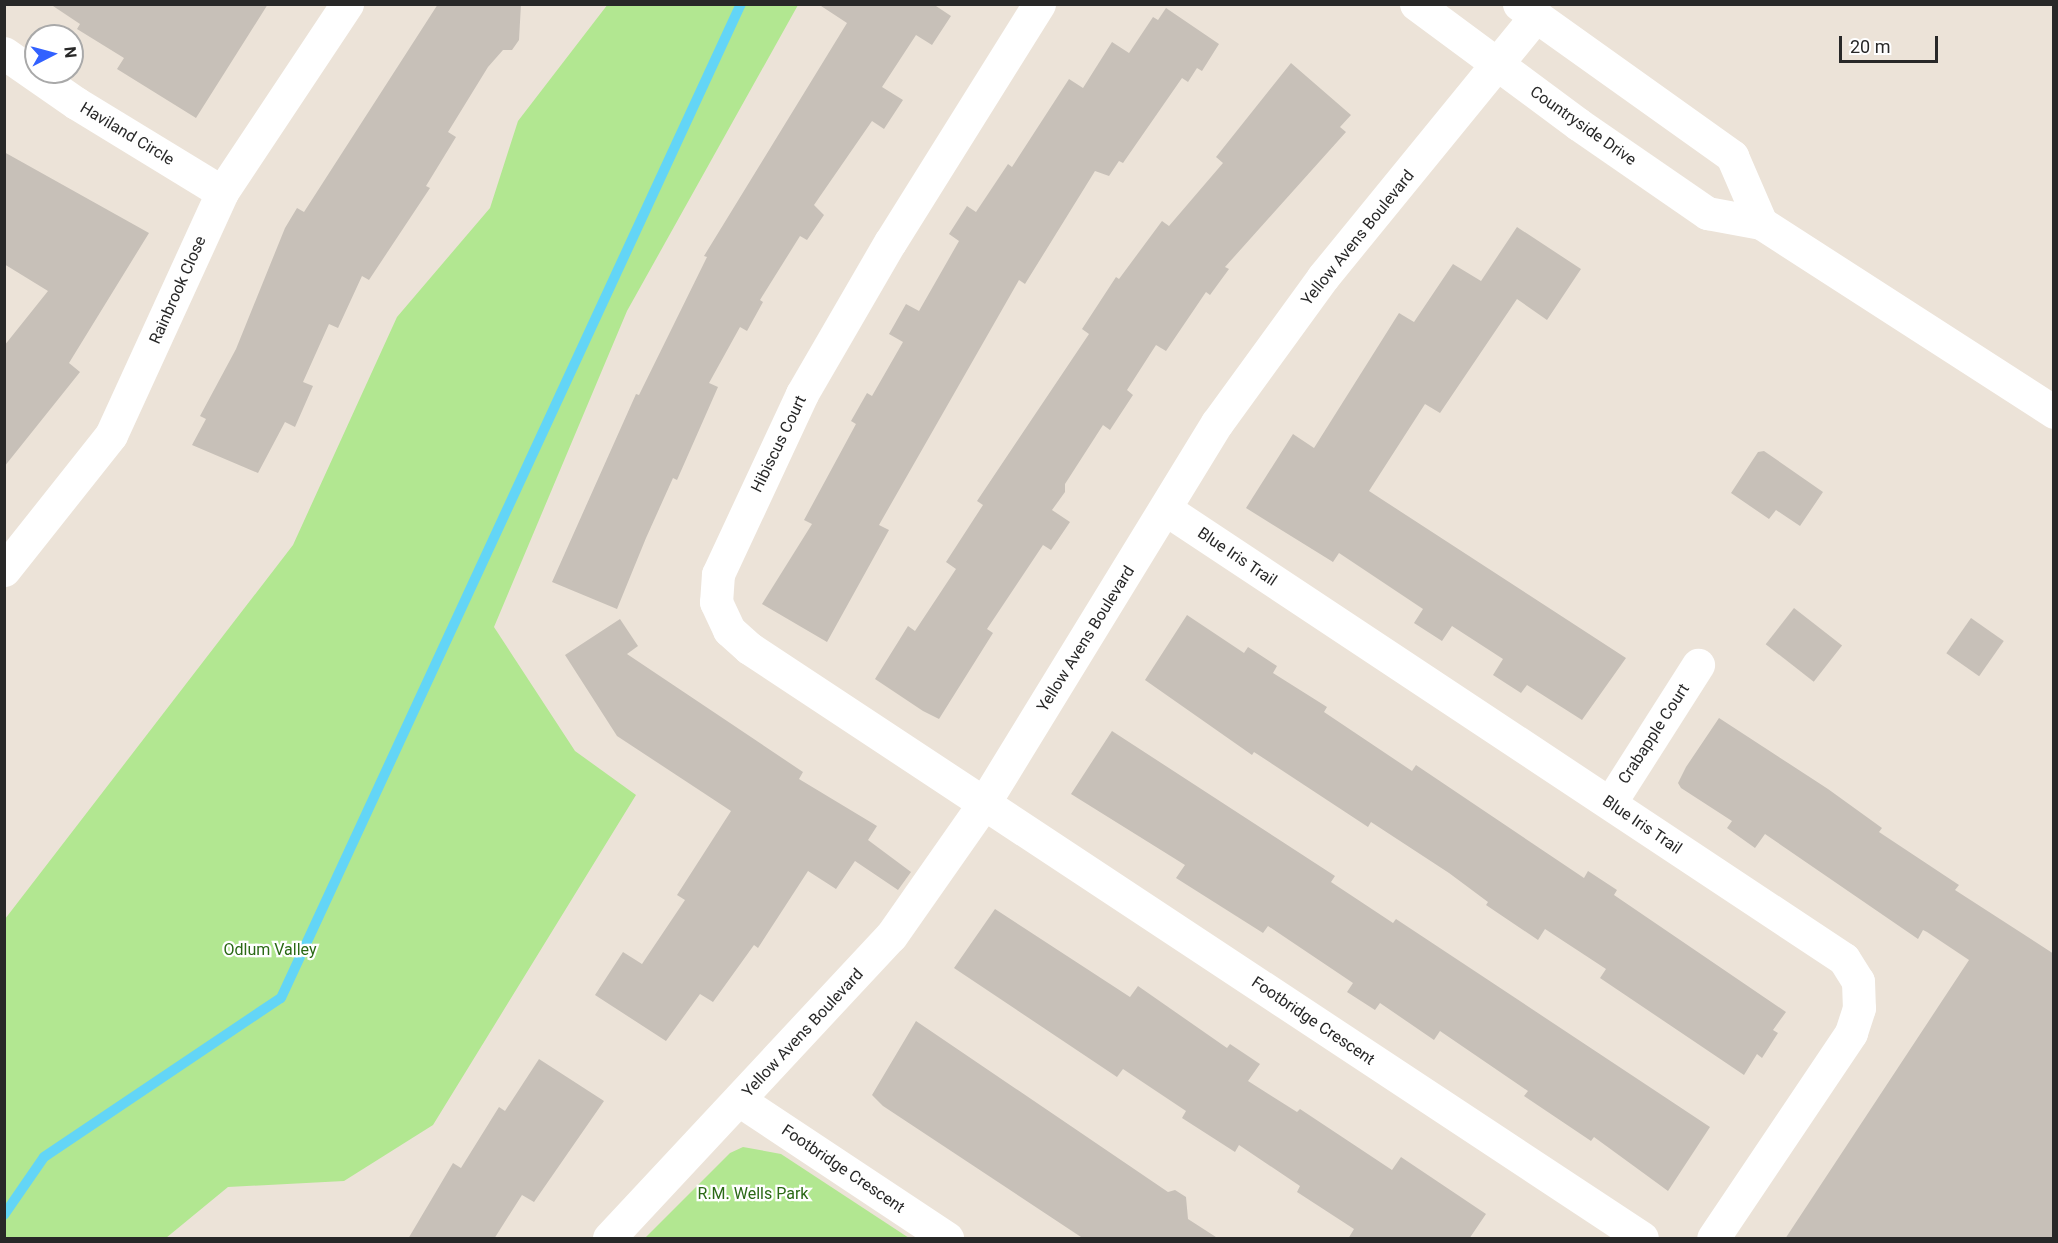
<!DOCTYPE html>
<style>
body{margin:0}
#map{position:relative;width:2058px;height:1243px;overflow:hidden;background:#ece3d8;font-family:Roboto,sans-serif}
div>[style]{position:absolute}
.green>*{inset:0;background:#b2e791}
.stream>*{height:10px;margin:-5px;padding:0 5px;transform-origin:5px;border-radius:5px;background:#63d5f6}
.building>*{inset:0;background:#c7c0b8;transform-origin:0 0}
.minor>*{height:33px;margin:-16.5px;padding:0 16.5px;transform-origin:16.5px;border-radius:16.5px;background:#fff}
.secondary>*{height:33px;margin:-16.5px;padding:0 16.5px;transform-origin:16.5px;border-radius:16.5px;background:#fff}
span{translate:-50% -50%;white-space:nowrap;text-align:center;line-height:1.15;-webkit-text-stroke:4.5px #fff;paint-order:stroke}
.street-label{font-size:16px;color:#282828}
.park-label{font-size:16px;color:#2a6915}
.frame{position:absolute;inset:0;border:6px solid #282828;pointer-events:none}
.north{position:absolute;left:24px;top:24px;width:60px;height:60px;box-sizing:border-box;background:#fff;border:2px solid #a9a9a9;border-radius:50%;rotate:84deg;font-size:16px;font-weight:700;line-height:24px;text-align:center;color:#282828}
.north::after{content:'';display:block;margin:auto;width:21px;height:27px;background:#3261ff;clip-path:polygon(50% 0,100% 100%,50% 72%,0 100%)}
.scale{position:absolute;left:1839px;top:36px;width:99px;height:27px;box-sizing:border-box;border:3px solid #282828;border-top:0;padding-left:8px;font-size:18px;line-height:21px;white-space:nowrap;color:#282828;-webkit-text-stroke:4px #fff;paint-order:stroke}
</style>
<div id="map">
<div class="green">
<div style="clip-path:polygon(608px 4px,798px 5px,627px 311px,494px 627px,575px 751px,636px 795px,433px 1125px,344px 1181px,228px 1187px,166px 1238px,5px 1238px,5px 919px,293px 545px,397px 317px,490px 208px,518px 121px)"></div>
<div style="clip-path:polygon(743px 1147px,781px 1154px,909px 1238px,645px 1238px,730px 1153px)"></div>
</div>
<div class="stream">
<div style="left:4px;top:1215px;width:70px;rotate:-55.4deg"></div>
<div style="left:44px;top:1157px;width:285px;rotate:-33.9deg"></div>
<div style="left:281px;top:998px;width:1095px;rotate:-65.17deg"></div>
</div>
<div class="building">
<div style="clip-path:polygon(50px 4px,268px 4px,196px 118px,117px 69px,124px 58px,77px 29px,80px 24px)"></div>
<div style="clip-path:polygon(438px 4px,521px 4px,519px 40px,512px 50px,503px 50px,488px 67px,448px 132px,456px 137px,426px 186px,430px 188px,369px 280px,362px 276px,338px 328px,329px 324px,303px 382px,313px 386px,295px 427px,285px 422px,258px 473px,192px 445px,206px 419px,200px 416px,236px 349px,285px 228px,297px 208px,304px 212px)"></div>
<div style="clip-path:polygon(818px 4px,933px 4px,951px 16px,932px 45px,916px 35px,882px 87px,903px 100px,884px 129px,872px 121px,814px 205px,824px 215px,807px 240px,800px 236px,760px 300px,763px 302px,747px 331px,740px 327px,709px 383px,718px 387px,677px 480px,673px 478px,646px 538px,617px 609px,552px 582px,636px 394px,639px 395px,707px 257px,704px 256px,847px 23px)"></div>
<div style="clip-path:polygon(1166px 8px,1219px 44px,1202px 71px,1197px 68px,1188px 82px,1182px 78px,1123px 163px,1119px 161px,1109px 176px,1095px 171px,1025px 284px,1019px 280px,879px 525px,889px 530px,827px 642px,762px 604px,812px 524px,804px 520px,856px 424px,851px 421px,867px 393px,872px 396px,903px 342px,889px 334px,906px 304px,919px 311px,959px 241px,949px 234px,967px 206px,976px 212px,1008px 164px,1012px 167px,1069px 79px,1083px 88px,1112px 42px,1129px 53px,1153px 17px,1158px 20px)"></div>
<div style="clip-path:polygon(1291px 63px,1351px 115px,1340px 127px,1346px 132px,1225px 267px,1229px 269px,1210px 295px,1206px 292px,1166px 351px,1156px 345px,1127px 390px,1133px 395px,1110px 430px,1103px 425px,1065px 484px,1065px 492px,1052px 510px,1070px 522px,1051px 550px,1043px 545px,987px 629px,993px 633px,939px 719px,923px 711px,875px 679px,908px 626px,915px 631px,956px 569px,946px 562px,983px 505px,977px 501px,1089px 334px,1082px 329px,1116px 277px,1119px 279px,1162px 221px,1169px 226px,1223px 163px,1216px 157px)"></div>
<div style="clip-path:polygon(4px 152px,149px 233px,69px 363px,80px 372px,4px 467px,4px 346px,48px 291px,4px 264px)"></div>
<div style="clip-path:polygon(1517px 227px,1581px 269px,1547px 320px,1517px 299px,1440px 413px,1425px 404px,1369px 491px,1626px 658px,1582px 720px,1527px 685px,1521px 693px,1493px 675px,1503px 659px,1452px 626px,1442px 641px,1414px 623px,1423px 609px,1339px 553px,1333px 562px,1246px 508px,1293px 434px,1314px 448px,1399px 313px,1414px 322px,1453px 264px,1481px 281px)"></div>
<div style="clip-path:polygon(1764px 451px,1823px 492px,1800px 526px,1776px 510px,1769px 519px,1731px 493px,1758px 452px)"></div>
<div style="left:1794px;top:608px;width:61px;height:46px;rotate:38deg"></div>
<div style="clip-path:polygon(1187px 615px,1244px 653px,1248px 647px,1277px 666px,1273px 673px,1327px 707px,1324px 712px,1412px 771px,1416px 765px,1584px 878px,1588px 871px,1617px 890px,1614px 895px,1786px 1012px,1773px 1030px,1778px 1033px,1762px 1058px,1757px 1054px,1744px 1075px,1600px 978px,1606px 969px,1545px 929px,1538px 940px,1486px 905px,1488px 902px,1449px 873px,1371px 822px,1368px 827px,1254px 752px,1252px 755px,1145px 680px)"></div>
<div style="left:1971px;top:618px;width:40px;height:43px;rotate:35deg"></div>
<div style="clip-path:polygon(620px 619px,638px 646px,627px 654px,803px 772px,799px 779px,877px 826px,868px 840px,911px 872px,898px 890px,855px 861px,836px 889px,808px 871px,758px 948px,754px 945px,713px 1002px,700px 994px,666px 1041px,595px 995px,623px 952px,642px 964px,685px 900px,677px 895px,731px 811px,617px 736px,565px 655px)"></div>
<div style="clip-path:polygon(1719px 718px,1828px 789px,1882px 828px,1879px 832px,1959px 885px,1955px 890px,2054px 954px,2054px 1239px,1785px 1239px,1969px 960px,1927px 932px,1923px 930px,1918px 939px,1765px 834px,1755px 848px,1727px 828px,1732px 821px,1681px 788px,1678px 783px,1686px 767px)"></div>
<div style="clip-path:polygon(1112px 731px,1335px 876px,1331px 882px,1393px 923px,1396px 919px,1710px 1127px,1668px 1191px,1594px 1137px,1591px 1141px,1524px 1096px,1528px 1091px,1440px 1031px,1434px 1040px,1380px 1003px,1375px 1010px,1347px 992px,1353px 983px,1268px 926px,1263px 933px,1176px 878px,1185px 865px,1071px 794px)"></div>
<div style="clip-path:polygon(995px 909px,1130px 997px,1138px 986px,1227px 1048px,1230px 1044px,1260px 1064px,1248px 1081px,1297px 1112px,1300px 1109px,1392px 1170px,1401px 1157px,1486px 1214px,1469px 1239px,1348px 1239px,1354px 1229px,1297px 1192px,1300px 1186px,1239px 1145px,1235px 1152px,1182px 1118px,1186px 1111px,1123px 1069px,1117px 1077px,954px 968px)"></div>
<div style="clip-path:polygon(916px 1021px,1168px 1192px,1175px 1190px,1186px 1197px,1188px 1219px,1219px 1239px,1084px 1239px,883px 1106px,872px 1095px)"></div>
<div style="clip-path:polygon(539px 1059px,604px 1101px,534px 1202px,522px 1195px,494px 1239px,408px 1239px,453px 1163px,461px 1168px,499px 1107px,505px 1111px)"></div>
</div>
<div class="minor">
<div style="left:1039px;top:4px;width:281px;rotate:122deg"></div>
<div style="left:890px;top:242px;width:176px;rotate:120.1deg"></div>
<div style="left:802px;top:394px;width:199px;rotate:115deg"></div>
<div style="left:718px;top:574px;width:28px;rotate:94deg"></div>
<div style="left:716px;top:602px;width:31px;rotate:65deg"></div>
<div style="left:729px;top:630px;width:27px;rotate:42deg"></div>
<div style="left:749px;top:648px;width:1070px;rotate:33.45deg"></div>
<div style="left:4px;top:53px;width:88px;rotate:34.8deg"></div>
<div style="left:76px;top:103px;width:171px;rotate:31.4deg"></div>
<div style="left:1167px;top:510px;width:812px;rotate:33.55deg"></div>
<div style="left:1844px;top:959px;width:26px;rotate:58deg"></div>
<div style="left:1858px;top:981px;width:27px;rotate:88deg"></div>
<div style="left:1859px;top:1008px;width:26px;rotate:108deg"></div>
<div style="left:1851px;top:1033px;width:247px;rotate:123.9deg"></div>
<div style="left:4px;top:570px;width:172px;rotate:-51.6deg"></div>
<div style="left:111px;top:435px;width:267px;rotate:-65.4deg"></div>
<div style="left:222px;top:192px;width:226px;rotate:-56.4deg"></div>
<div style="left:1610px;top:803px;width:164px;rotate:-57.5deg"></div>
<div style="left:739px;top:1100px;width:250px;rotate:33.6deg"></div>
<div style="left:609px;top:1238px;width:413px;rotate:-47deg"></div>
<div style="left:891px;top:936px;width:162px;rotate:-55deg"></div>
<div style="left:984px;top:803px;width:446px;rotate:-58.5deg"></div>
<div style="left:1217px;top:423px;width:180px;rotate:-54deg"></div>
<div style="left:1323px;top:277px;width:335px;rotate:-50.8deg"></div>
</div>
<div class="secondary">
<div style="left:1416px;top:4px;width:202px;rotate:36.5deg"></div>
<div style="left:1578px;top:124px;width:157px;rotate:34.6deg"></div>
<div style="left:1707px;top:213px;width:55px;rotate:10.5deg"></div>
<div style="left:1761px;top:223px;width:349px;rotate:32.8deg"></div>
<div style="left:1519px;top:4px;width:262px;rotate:35.5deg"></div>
<div style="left:1732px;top:156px;width:73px;rotate:66.6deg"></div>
</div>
<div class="street-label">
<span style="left:1583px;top:126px;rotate:35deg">Countryside Drive</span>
<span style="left:127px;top:134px;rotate:31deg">Haviland Circle</span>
<span style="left:1358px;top:238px;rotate:-51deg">Yellow Avens Boulevard</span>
<span style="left:178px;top:290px;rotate:-66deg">Rainbrook Close</span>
<span style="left:779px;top:444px;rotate:-64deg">Hibiscus Court</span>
<span style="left:1237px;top:557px;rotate:34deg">Blue Iris Trail</span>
<span style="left:1086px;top:639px;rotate:-58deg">Yellow Avens Boulevard</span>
<span style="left:1654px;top:734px;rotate:-57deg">Crabapple Court</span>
<span style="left:1642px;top:825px;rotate:34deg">Blue Iris Trail</span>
<span style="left:1313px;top:1021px;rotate:34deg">Footbridge Crescent</span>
<span style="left:803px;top:1033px;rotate:-47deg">Yellow Avens Boulevard</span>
<span style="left:843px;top:1169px;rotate:34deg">Footbridge Crescent</span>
</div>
<div class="park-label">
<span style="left:270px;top:950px">Odlum Valley</span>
<span style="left:753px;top:1194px">R.M. Wells Park</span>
</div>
<div class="frame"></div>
<div class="north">N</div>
<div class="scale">20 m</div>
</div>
